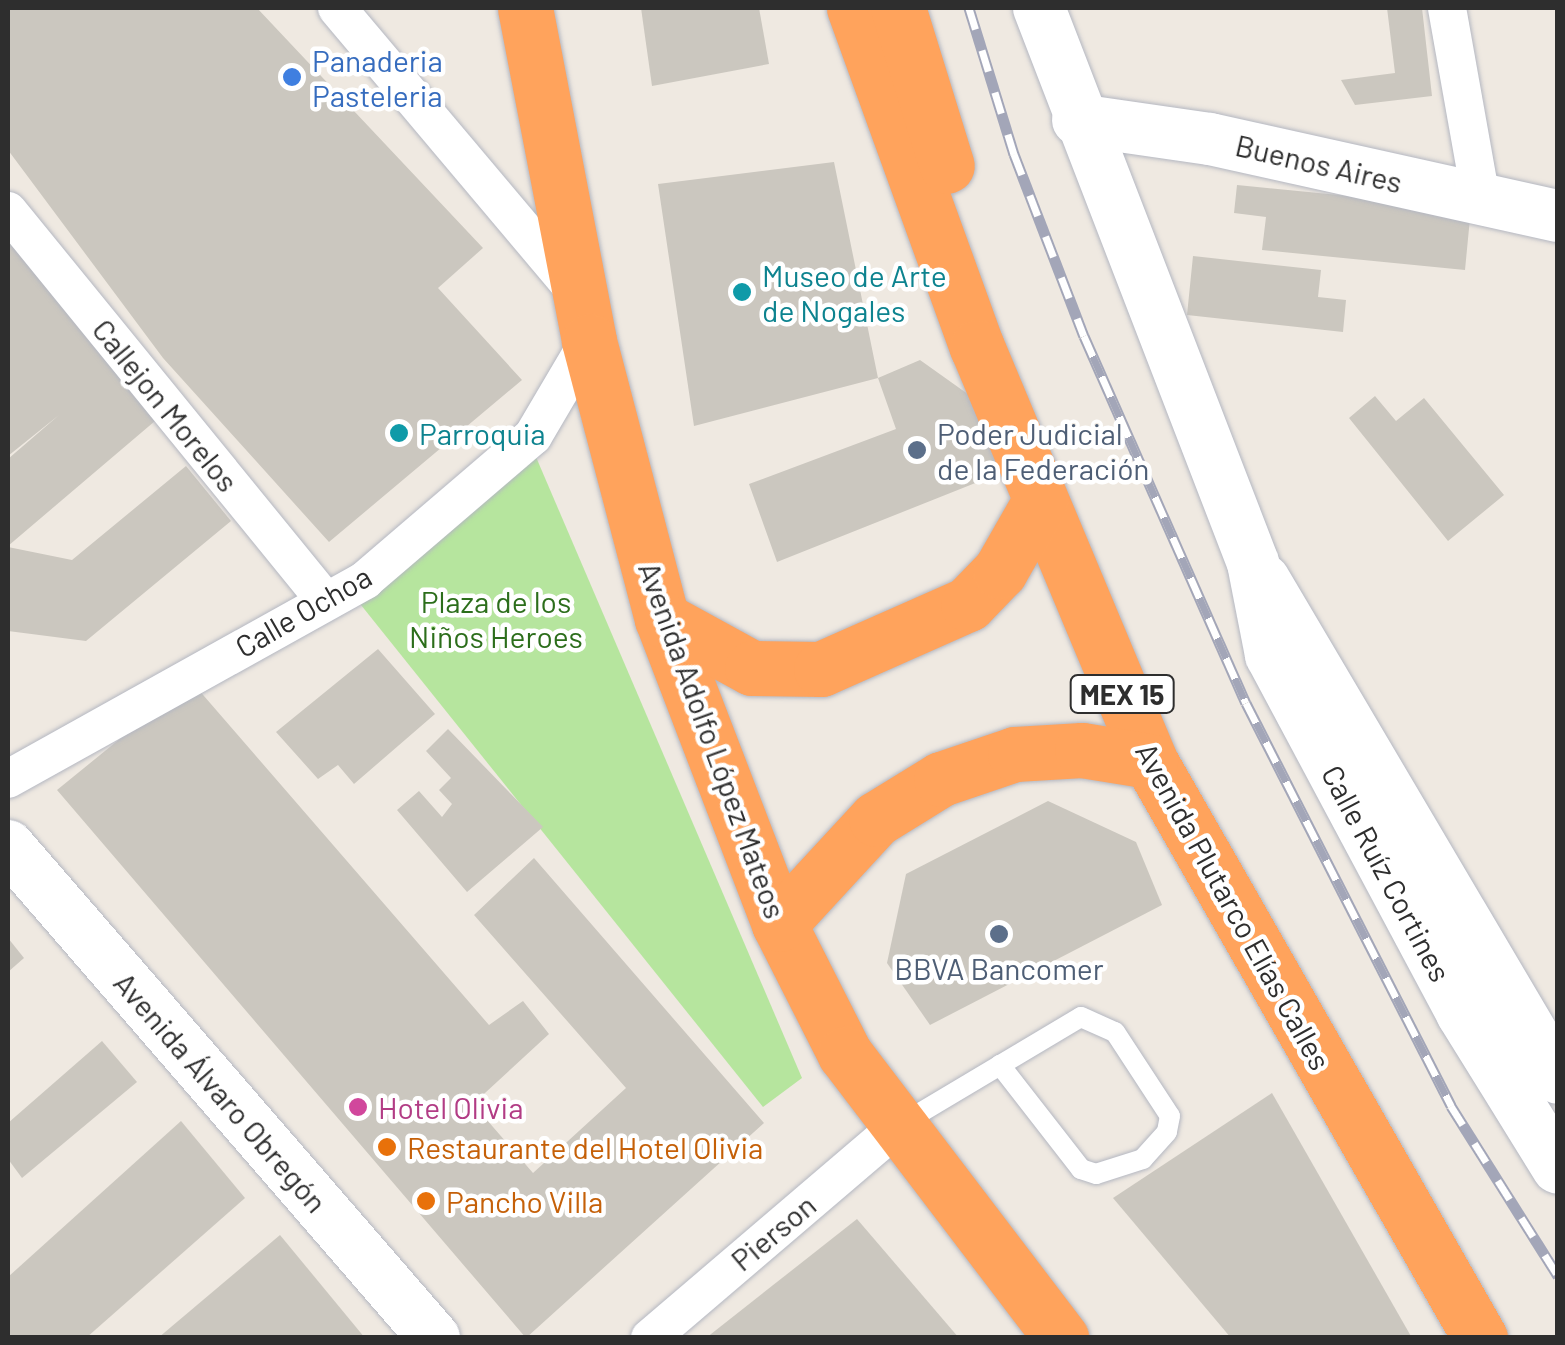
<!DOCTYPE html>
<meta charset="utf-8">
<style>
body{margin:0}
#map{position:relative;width:1565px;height:1345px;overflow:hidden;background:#efe9e1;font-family:Barlow,sans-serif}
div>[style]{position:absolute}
.green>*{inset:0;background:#b6e59e}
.building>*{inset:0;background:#cbc7bf}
.roads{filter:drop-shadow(0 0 2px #b4b7c1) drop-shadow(0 0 2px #b4b7c1)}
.lane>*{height:20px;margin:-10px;padding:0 10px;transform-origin:10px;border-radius:10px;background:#fff}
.street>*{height:38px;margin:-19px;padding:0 19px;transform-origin:19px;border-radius:19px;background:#fff}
.secondary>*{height:52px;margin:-26px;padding:0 26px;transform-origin:26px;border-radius:26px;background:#fff}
.highway>*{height:55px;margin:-27.5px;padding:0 27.5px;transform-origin:27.5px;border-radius:27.5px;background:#ffa35c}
.rail>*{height:11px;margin-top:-5.5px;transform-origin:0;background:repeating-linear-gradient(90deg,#fff 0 22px,#a3a6b8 0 44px);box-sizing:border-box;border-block:2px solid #a3a6b8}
.dots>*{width:28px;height:28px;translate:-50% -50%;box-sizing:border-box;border:5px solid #fff;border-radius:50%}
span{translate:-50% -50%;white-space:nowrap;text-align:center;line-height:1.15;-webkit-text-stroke:9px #fff;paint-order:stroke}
.shield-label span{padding:2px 8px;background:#fff;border:2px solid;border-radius:8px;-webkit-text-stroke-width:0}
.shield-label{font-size:28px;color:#2e2e2e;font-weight:700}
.shop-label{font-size:30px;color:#366cbe}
.left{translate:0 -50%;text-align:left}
.street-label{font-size:30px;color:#2e2e2e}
.culture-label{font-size:30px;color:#0d838f}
.service-label{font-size:30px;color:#4e5e75}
.park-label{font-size:30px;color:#2c6e1b}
.hotel-label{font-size:30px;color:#b23c85}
.food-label{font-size:30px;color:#c56008}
.frame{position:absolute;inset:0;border:10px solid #2e2e2e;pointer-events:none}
</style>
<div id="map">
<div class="green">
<div style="clip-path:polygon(533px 450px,802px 1078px,763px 1107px,357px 600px)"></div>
</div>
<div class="building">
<div style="clip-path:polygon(8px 8px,257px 8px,483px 248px,438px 288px,522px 380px,329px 542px,163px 358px,8px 150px)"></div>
<div style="clip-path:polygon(641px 8px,759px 8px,769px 64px,652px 86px)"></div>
<div style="clip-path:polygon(1387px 8px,1422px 8px,1432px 96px,1355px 105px,1341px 80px,1395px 73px)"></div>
<div style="clip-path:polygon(834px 162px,878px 378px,920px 360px,979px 402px,1003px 472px,777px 562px,749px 484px,896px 429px,878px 378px,694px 426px,658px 184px)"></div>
<div style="clip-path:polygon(1237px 185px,1471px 208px,1465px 270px,1262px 250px,1266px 217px,1234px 213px)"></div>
<div style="clip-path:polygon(8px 240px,175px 404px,8px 546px,8px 459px,59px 415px,8px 456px)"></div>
<div style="clip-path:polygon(1193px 256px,1321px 270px,1318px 297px,1346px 300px,1343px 332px,1187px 315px)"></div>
<div style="clip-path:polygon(1375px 396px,1396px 421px,1424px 398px,1504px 495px,1448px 541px,1349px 418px)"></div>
<div style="clip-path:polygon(186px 466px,231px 521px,86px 641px,8px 631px,8px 547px,72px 560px)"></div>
<div style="clip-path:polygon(378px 649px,435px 714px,354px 784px,338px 765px,318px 779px,276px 732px)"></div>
<div style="clip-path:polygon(191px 681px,489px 1025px,523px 1001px,549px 1034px,473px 1104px,533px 1173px,626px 1088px,474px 915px,534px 858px,764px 1123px,526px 1338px,57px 790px)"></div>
<div style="clip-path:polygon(448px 729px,543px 827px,467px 892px,397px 810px,419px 791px,442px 817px,452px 804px,439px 790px,451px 778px,426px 751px)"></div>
<div style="clip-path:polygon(1048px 801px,1136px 842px,1162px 905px,930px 1025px,887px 963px,906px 874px)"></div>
<div style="clip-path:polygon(8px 938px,24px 958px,8px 972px)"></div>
<div style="clip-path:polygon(102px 1041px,137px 1082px,22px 1178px,8px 1159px,8px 1123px)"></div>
<div style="clip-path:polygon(1272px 1093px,1412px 1338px,1231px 1338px,1113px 1198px)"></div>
<div style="clip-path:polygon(181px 1121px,245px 1198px,86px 1338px,8px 1338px,8px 1277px)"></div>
<div style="clip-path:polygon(857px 1219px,959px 1338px,706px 1338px)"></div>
<div style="clip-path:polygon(280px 1235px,365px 1338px,158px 1338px)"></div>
</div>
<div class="roads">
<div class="lane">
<div style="left:903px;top:1123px;width:207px;rotate:-30.8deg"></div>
<div style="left:1081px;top:1017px;width:37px;rotate:24deg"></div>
<div style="left:1115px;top:1032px;width:100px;rotate:56.8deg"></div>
<div style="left:1170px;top:1116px;width:16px;rotate:101deg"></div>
<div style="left:1167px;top:1132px;width:36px;rotate:132deg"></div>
<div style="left:1143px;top:1159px;width:49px;rotate:162.3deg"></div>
<div style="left:1096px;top:1174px;width:16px;rotate:-162deg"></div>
<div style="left:1081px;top:1169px;width:132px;rotate:-127.9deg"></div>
</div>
<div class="street">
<div style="left:337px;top:8px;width:373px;rotate:49.9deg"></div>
<div style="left:1447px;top:8px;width:194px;rotate:79.9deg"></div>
<div style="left:8px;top:211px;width:500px;rotate:50.84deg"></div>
<div style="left:8px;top:779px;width:409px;rotate:-29.1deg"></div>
<div style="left:365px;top:580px;width:221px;rotate:-40.6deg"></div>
<div style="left:533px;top:436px;width:110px;rotate:-59.5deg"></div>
<div style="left:650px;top:1338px;width:325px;rotate:-40.5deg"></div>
</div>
<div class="secondary">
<div style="left:1039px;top:8px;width:595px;rotate:68.91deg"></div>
<div style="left:1253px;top:563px;width:94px;rotate:78.9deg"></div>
<div style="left:1271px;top:655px;width:406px;rotate:61.9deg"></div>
<div style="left:1462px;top:1013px;width:182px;rotate:58.2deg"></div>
<div style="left:1078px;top:120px;width:133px;rotate:8.2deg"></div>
<div style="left:1210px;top:139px;width:356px;rotate:12.5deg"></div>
<div style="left:1264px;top:580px;width:578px;rotate:59.44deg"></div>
<div style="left:8px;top:846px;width:651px;rotate:49.11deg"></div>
</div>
<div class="highway">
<div style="left:525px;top:8px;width:339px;rotate:79.1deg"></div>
<div style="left:589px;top:341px;width:287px;rotate:75.3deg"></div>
<div style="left:662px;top:619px;width:327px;rotate:69deg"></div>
<div style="left:779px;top:924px;width:146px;rotate:63.1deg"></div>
<div style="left:845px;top:1054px;width:357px;rotate:52.7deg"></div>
<div style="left:854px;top:8px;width:361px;rotate:70.1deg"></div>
<div style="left:977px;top:347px;width:449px;rotate:67.3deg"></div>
<div style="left:1150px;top:761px;width:665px;rotate:60.23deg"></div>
<div style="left:898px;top:8px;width:165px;rotate:72.8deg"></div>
<div style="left:662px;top:619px;width:102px;rotate:28.6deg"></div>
<div style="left:752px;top:668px;width:69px;rotate:0.8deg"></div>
<div style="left:821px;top:669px;width:161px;rotate:-23.9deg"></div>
<div style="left:968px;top:604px;width:46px;rotate:-45.9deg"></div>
<div style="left:1000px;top:571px;width:81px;rotate:-60.3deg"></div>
<div style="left:779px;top:924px;width:143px;rotate:-47.3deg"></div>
<div style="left:876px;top:819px;width:76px;rotate:-31.6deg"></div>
<div style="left:941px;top:779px;width:78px;rotate:-18.7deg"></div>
<div style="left:1015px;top:754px;width:67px;rotate:-3.4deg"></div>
<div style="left:1082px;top:750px;width:69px;rotate:9.2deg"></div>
</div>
</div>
<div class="rail">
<div style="left:969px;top:8px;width:153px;rotate:72.9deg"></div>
<div style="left:1014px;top:154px;width:195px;rotate:69deg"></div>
<div style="left:1084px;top:336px;width:401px;rotate:66.2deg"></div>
<div style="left:1246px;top:703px;width:452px;rotate:63deg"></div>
<div style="left:1451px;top:1106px;width:201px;rotate:57.8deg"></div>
</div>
<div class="dots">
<div style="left:292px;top:77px;background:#3f7fe0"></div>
<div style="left:742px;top:292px;background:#0f9aa8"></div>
<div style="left:399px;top:433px;background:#0f9aa8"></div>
<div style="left:917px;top:450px;background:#5c6f8a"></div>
<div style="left:999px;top:934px;background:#5c6f8a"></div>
<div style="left:358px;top:1107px;background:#d1479c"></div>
<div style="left:387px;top:1147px;background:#e8710a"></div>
<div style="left:426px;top:1201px;background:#e8710a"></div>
</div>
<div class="shield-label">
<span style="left:1122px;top:694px">MEX 15</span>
</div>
<div class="shop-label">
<span class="left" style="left:312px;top:77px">Panaderia<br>Pasteleria</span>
</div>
<div class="street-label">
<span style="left:1319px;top:163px;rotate:13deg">Buenos Aires</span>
<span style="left:166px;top:405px;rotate:51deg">Callejon Morelos</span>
<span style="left:303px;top:611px;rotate:-30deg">Calle Ochoa</span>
<span style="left:713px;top:740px;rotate:70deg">Avenida Adolfo López Mateos</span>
<span style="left:1387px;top:873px;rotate:62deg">Calle Ruíz Cortines</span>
<span style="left:1234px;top:906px;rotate:61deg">Avenida Plutarco Elías Calles</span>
<span style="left:221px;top:1092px;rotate:49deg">Avenida Álvaro Obregón</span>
<span style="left:773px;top:1232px;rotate:-40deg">Pierson</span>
</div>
<div class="culture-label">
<span class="left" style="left:762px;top:292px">Museo de Arte<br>de Nogales</span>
<span class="left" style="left:419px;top:433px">Parroquia</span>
</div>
<div class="service-label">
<span class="left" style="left:937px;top:450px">Poder Judicial<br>de la Federación</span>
<span style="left:999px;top:968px">BBVA Bancomer</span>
</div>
<div class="park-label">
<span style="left:496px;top:618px">Plaza de los<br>Niños Heroes</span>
</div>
<div class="hotel-label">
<span class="left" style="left:378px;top:1107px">Hotel Olivia</span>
</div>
<div class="food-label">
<span class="left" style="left:407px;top:1147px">Restaurante del Hotel Olivia</span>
<span class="left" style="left:446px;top:1201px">Pancho Villa</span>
</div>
<div class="frame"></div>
</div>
